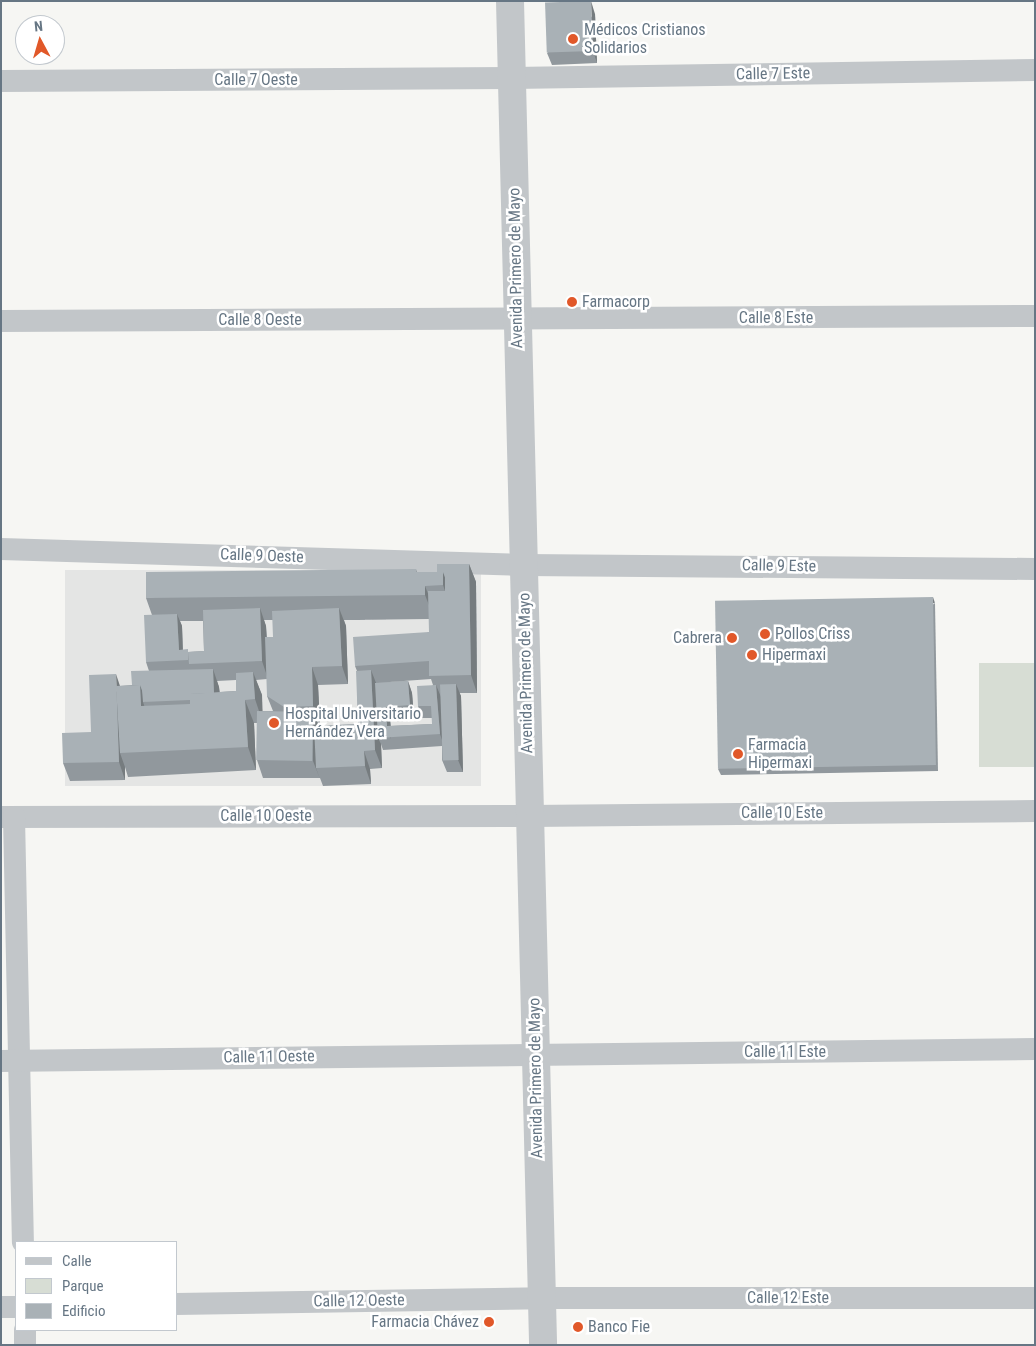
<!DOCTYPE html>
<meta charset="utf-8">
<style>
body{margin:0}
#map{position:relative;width:1036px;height:1346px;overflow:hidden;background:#f6f6f3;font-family:"Roboto Condensed",sans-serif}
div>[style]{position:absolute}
.built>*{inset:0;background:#e4e5e4;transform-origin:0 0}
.green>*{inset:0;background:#d7ddd4;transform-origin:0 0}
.minor>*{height:22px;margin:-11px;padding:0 11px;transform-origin:11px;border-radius:11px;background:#c2c6c9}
.tertiary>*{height:28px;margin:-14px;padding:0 14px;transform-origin:14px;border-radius:14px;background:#c2c6c9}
.wall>*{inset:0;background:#91989d}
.shaded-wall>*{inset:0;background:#767c7f;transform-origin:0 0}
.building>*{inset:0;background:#a9b1b6;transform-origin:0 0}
.dots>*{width:14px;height:14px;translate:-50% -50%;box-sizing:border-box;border:2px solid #fff;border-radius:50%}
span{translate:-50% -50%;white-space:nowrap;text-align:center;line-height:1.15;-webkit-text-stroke:5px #fff;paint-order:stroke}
.poi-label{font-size:16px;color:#667684}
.left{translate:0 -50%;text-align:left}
.right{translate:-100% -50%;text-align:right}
.street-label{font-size:16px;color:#667684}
.frame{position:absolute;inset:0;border:2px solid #667684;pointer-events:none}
.legend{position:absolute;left:15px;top:1241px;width:162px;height:90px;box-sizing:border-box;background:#fff;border:1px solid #c2c8ce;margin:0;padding:6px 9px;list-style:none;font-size:15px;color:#667684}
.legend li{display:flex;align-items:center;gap:10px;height:25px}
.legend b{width:25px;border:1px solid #c2c8ce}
.north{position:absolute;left:15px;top:15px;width:50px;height:50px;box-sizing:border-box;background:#fff;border:1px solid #c2c8ce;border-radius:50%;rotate:354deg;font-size:14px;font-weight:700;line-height:20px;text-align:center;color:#667684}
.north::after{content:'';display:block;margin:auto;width:18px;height:22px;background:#e15829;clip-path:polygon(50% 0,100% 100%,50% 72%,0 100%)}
</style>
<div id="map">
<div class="built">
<div style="left:481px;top:570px;width:216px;height:416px;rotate:90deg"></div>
</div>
<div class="green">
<div style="left:1035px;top:663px;width:104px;height:56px;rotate:90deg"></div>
</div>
<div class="minor">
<div style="left:1px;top:81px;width:511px;rotate:-0.34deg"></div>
<div style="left:512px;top:78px;width:523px;rotate:-0.88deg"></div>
<div style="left:1px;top:321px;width:1034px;rotate:-0.28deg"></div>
<div style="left:1px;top:549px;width:523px;rotate:1.75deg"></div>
<div style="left:524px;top:565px;width:511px;rotate:0.45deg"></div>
<div style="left:1px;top:817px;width:529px;rotate:-0.11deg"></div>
<div style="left:530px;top:816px;width:505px;rotate:-0.57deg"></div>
<div style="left:14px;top:817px;width:425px;rotate:88.8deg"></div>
<div style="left:1px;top:1061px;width:1034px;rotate:-0.66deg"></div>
<div style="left:176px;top:1304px;width:366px;rotate:-0.9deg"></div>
<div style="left:542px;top:1298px;width:493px"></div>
<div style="left:1px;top:1307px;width:15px"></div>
<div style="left:25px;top:1330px;width:15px;rotate:90deg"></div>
</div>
<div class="tertiary">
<div style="left:510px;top:1px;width:1344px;rotate:88.59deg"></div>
</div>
<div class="wall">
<div style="clip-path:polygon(595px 14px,597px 63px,552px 65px,547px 53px)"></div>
<div style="clip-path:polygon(evenodd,469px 564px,476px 582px,477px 693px,459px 693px,461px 696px,463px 772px,447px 772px,442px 760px,442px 746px,383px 750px,381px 744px,382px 768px,370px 769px,371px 784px,323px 786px,320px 778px,263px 778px,257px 760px,257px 723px,254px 723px,256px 770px,128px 777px,125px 767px,125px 780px,70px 781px,63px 763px,91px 732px,120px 686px,132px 685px,149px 671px,146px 662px,152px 615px,146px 598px,416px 569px,417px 572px,437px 572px,469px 564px,429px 619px,429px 632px,355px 666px,357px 671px,358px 724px,319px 726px,318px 724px,320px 724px,318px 685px,348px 684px,346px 626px,344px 620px,429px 619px,469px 564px,264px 620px,273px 620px,273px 637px,267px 637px,266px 626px,264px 620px,469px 564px,180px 621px,203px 621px,204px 651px,188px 652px,183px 650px,182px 626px,180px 621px,469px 564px,267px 679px,267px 696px,273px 711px,262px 711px,262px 695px,256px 680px,267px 679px,469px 564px,431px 679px,433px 685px,418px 706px,422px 718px,432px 718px,432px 724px,391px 726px,390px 719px,414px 717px,412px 693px,408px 681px,376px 683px,431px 679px,469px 564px,236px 680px,236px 691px,220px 692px,219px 687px,217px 681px,236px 680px)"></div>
<div style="clip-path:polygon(935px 603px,938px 771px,721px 775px,718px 769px)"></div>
</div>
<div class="shaded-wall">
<div style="clip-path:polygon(591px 1px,595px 14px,597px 63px,593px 51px)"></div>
<div style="clip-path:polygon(469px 564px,476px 582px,477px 693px,471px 675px)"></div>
<div style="clip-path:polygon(443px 572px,451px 595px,451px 609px,443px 585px)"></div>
<div style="clip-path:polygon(425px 586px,434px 609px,434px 618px,425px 595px)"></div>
<div style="left:933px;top:597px;width:6px;height:168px;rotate:72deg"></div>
<div style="clip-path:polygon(260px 608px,266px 626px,268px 679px,262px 661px)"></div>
<div style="clip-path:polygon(339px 608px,346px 626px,348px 684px,342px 666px)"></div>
<div style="clip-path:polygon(177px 614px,182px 626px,183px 660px,179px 650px)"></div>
<div style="clip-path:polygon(312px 667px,318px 685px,320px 724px,313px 706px)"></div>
<div style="clip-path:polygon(213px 669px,219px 687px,220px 716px,214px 698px)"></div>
<div style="clip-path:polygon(371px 670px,378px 688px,378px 738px,381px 744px,382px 768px,375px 750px)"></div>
<div style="clip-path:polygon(253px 672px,262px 695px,263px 723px,255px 699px)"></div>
<div style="clip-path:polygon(116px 674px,122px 692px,120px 753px,125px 767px,125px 780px,119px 762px)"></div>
<div style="clip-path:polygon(408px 681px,412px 693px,414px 717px,410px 705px)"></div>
<div style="clip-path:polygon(456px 684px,461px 696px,463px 772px,458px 760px)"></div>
<div style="clip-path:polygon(140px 685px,146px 702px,143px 702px,149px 720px,141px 706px)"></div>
<div style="clip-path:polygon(436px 685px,441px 697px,444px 746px,440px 734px)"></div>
<div style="clip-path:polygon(245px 700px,254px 723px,256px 770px,248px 747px)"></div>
<div style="clip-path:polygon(386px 707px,390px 719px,391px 739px,387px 726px)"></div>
<div style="clip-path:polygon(313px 712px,320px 730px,316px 768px,320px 779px,313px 761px)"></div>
<div style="clip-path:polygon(364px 751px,370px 769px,371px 784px,365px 766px)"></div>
</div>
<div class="building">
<div style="left:591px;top:1px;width:50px;height:46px;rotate:88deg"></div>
<div style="clip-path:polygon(437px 564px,469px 564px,471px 675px,429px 676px,429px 661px,355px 666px,353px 637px,429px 632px,428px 591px,445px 591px,445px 577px,443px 572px,428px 572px,437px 572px)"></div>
<div style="clip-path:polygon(416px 569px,416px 572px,443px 572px,443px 585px,425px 586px,425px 595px,146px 598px,146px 572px)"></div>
<div style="left:933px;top:597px;width:168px;height:218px;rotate:89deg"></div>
<div style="clip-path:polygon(260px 608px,262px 661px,189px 664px,188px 652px,204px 651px,203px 610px)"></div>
<div style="clip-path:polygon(339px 608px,342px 666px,312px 667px,313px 706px,284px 707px,267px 696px,265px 637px,273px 637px,272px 611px)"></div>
<div style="clip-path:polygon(177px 614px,179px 650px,188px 649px,188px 660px,146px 662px,144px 615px)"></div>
<div style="clip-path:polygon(213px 669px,214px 693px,190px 694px,190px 700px,143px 702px,142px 690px,140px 685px,132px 685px,131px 671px)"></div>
<div style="clip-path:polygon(371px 670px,375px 750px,364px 751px,365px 766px,316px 768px,314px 726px,358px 724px,356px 671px)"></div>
<div style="clip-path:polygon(253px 672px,255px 699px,245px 700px,248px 747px,120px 753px,116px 686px,140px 685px,141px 706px,190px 704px,190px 694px,236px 691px,236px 673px)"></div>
<div style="clip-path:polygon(116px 674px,119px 762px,63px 763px,62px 733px,91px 732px,89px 675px)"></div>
<div style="clip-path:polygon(408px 681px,410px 705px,386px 707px,387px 726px,432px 724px,431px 706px,418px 706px,417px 686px,436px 685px,440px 734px,378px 738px,375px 683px)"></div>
<div style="left:456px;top:684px;width:76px;height:16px;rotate:88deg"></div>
<div style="left:257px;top:711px;width:56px;height:49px;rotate:1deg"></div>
</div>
<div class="dots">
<div style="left:573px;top:39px;background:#e15829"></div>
<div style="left:572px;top:302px;background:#e15829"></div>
<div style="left:765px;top:634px;background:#e15829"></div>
<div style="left:732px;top:638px;background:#e15829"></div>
<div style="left:752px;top:655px;background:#e15829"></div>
<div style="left:274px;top:723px;background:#e15829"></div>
<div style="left:738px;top:754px;background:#e15829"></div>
<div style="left:489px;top:1322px;background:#e15829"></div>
<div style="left:578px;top:1327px;background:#e15829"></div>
</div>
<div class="poi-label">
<span class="left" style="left:584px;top:39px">Médicos Cristianos<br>Solidarios</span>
<span class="left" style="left:582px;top:302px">Farmacorp</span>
<span class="left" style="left:775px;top:634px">Pollos Criss</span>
<span class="right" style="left:722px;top:638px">Cabrera</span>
<span class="left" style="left:762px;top:655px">Hipermaxi</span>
<span class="left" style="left:285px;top:723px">Hospital Universitario<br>Hernández Vera</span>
<span class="left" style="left:748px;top:754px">Farmacia<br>Hipermaxi</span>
<span class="right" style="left:479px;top:1322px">Farmacia Chávez</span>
<span class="left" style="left:588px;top:1327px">Banco Fie</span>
</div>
<div class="street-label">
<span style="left:773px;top:74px;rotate:-1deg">Calle 7 Este</span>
<span style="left:256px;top:80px">Calle 7 Oeste</span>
<span style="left:516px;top:268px;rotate:-91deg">Avenida Primero de Mayo</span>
<span style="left:776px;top:318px">Calle 8 Este</span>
<span style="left:260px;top:320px">Calle 8 Oeste</span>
<span style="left:262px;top:556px;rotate:2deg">Calle 9 Oeste</span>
<span style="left:779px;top:566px;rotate:1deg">Calle 9 Este</span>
<span style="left:526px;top:673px;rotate:-91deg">Avenida Primero de Mayo</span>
<span style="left:782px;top:813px">Calle 10 Este</span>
<span style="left:266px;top:816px">Calle 10 Oeste</span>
<span style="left:785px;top:1052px">Calle 11 Este</span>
<span style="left:269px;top:1057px;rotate:-1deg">Calle 11 Oeste</span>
<span style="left:536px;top:1078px;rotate:-91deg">Avenida Primero de Mayo</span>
<span style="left:788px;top:1298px">Calle 12 Este</span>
<span style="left:359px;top:1301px;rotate:-1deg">Calle 12 Oeste</span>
</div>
<div class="frame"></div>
<ul class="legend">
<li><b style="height:6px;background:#c2c6c9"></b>Calle</li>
<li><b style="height:14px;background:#d7ddd4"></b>Parque</li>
<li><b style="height:14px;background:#a9b1b6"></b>Edificio</li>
</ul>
<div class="north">N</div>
</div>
